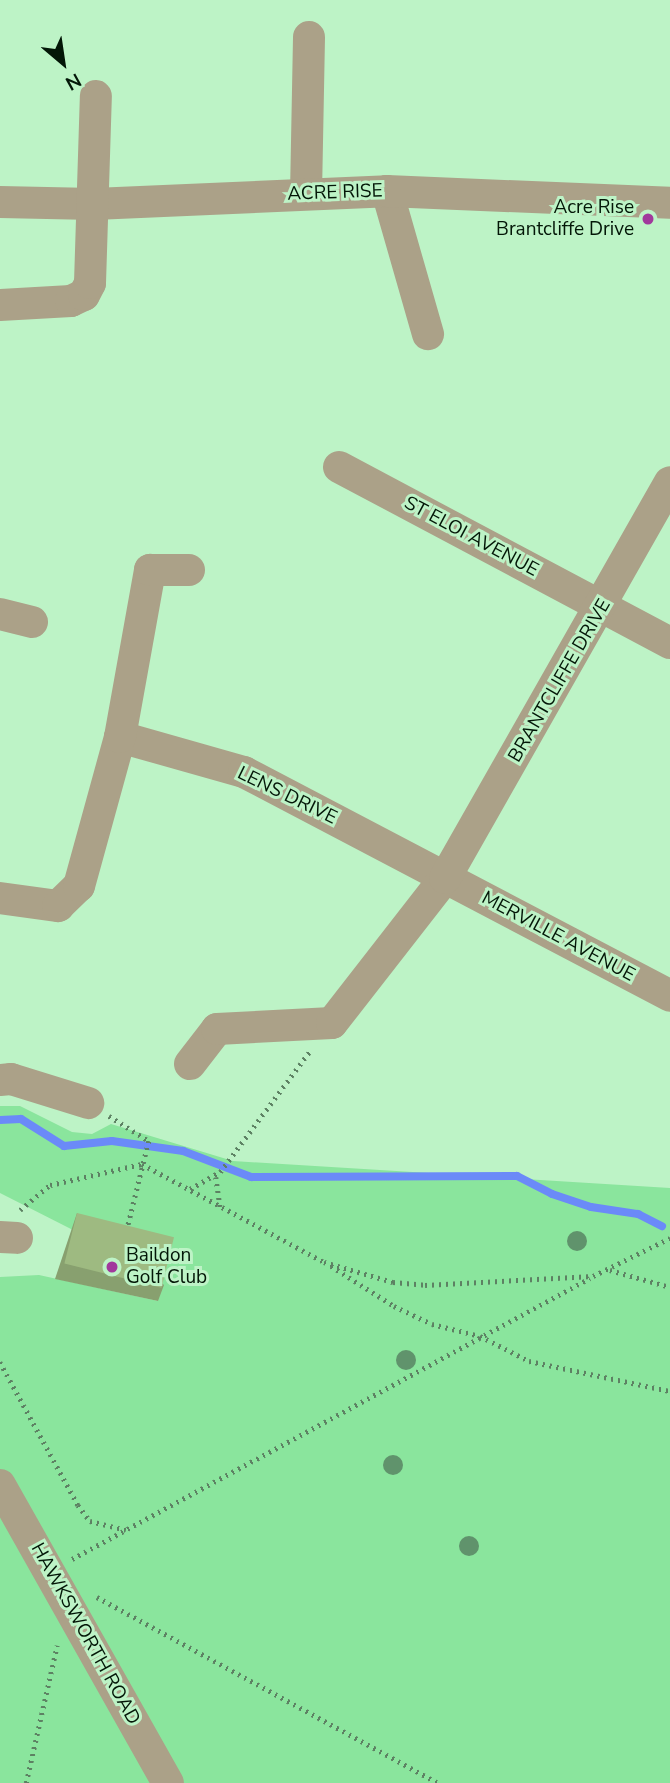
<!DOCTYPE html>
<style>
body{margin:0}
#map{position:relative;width:670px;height:1783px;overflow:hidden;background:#bdf3c6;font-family:"Nunito Sans",sans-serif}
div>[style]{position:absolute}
.green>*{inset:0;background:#8ae59d}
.stream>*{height:8px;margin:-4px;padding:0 4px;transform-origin:4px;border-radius:4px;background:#6b8af8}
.path>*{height:4.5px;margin-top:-2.25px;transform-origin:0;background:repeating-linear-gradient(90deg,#5d8163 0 2px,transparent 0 7px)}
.minor>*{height:32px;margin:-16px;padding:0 16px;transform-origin:16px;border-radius:16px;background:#aba188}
.trees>*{width:20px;height:20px;margin:-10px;border-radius:50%;background:#60936c}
.wall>*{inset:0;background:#88a06f}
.building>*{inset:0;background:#9eba81;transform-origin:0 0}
.dots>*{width:19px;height:19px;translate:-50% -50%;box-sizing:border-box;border:4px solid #bdf3c6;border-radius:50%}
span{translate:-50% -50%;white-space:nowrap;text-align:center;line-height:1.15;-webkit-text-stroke:6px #bdf3c6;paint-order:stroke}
.street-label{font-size:19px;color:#031607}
.poi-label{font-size:19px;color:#031607}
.right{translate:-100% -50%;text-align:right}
.left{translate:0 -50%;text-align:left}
.north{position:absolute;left:28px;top:28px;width:70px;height:70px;-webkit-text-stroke:5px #bdf3c6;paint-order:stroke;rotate:151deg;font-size:19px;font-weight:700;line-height:28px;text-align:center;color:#031607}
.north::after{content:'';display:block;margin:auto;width:24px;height:32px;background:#031607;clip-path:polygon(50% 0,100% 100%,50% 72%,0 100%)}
</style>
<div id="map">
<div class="green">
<div style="clip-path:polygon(0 1106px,20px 1106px,72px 1132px,92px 1134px,111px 1124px,233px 1161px,670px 1188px,670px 1783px,0 1783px,0 1277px,39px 1275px,158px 1301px,71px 1229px,0 1193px)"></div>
</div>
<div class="stream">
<div style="left:0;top:1120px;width:21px;rotate:-3deg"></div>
<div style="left:21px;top:1119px;width:51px;rotate:32.1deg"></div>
<div style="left:64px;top:1146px;width:48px;rotate:-5.9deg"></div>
<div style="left:112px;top:1141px;width:72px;rotate:8deg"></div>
<div style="left:183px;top:1151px;width:73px;rotate:20.9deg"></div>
<div style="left:251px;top:1177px;width:266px;rotate:-0.2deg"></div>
<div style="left:517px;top:1176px;width:39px;rotate:27deg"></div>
<div style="left:552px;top:1194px;width:41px;rotate:18.4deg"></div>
<div style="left:591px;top:1207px;width:48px;rotate:8.5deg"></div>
<div style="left:638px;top:1214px;width:27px;rotate:27deg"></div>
</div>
<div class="path">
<div style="left:109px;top:1116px;width:47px;rotate:32deg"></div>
<div style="left:149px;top:1141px;width:92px;rotate:103.9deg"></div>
<div style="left:216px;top:1177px;width:30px;rotate:82deg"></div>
<div style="left:190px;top:1189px;width:34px;rotate:-30deg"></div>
<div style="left:220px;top:1172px;width:151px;rotate:-53.4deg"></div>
<div style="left:20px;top:1210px;width:39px;rotate:-40deg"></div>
<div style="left:50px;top:1185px;width:94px;rotate:-12.9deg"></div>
<div style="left:142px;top:1164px;width:207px;rotate:28.3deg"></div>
<div style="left:324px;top:1262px;width:72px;rotate:16.2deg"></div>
<div style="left:393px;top:1282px;width:32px;rotate:5deg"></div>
<div style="left:425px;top:1285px;width:168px;rotate:-3.1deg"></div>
<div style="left:593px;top:1276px;width:86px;rotate:-26.3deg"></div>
<div style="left:331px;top:1266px;width:75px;rotate:32.4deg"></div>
<div style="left:394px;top:1306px;width:42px;rotate:25.3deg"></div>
<div style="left:432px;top:1324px;width:49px;rotate:14deg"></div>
<div style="left:480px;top:1336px;width:55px;rotate:27deg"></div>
<div style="left:529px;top:1361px;width:144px;rotate:12deg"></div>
<div style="left:610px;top:1270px;width:62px;rotate:15.8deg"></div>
<div style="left:0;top:1362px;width:163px;rotate:61.4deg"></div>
<div style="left:78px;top:1505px;width:20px;rotate:53deg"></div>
<div style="left:90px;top:1521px;width:37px;rotate:14deg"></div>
<div style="left:72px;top:1559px;width:589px;rotate:-28.48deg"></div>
<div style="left:97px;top:1597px;width:388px;rotate:28.6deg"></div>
<div style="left:26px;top:1783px;width:141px;rotate:-77.3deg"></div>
</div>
<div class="minor">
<div style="left:387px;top:191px;width:149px;rotate:74deg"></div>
<div style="left:306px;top:194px;width:157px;rotate:-88.9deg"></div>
<div style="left:0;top:202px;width:94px;rotate:1.2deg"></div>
<div style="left:94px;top:204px;width:293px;rotate:-2.5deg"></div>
<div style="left:387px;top:191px;width:283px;rotate:2.4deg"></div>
<div style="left:0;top:305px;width:71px;rotate:-3.2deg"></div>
<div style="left:71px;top:301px;width:14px;rotate:-25deg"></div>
<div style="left:84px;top:295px;width:13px;rotate:-63deg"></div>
<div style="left:90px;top:283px;width:187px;rotate:-88.2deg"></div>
<div style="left:339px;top:467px;width:375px;rotate:28deg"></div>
<div style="left:0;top:614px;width:33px;rotate:14deg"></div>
<div style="left:120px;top:737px;width:129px;rotate:15.8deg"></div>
<div style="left:244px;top:772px;width:481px;rotate:27.7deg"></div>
<div style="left:0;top:898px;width:59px;rotate:7.9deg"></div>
<div style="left:58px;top:906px;width:29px;rotate:-44deg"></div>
<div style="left:79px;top:886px;width:155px;rotate:-74.6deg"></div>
<div style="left:120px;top:737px;width:170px;rotate:-79.8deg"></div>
<div style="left:150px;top:570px;width:39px"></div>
<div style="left:190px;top:1064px;width:44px;rotate:-52.4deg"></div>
<div style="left:217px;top:1029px;width:115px;rotate:-3deg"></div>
<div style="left:332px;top:1023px;width:184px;rotate:-52.1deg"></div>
<div style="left:445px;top:878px;width:455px;rotate:-60.4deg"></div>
<div style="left:0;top:1080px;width:11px;rotate:-5deg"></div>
<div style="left:11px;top:1079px;width:81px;rotate:17.3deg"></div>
<div style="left:0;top:1237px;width:17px;rotate:3deg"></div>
<div style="left:0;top:1485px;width:342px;rotate:60.6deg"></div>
</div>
<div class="trees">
<div style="left:577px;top:1241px"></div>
<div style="left:406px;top:1360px"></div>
<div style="left:393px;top:1465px"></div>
<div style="left:469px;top:1546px"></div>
</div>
<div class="wall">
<div style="clip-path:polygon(77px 1213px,164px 1285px,158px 1301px,55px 1279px)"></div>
</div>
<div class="building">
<div style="left:77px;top:1213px;width:100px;height:52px;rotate:14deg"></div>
</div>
<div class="dots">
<div style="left:648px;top:219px;background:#a1399c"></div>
<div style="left:112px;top:1267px;background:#a1399c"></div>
</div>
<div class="street-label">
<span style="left:335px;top:193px;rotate:-2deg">ACRE RISE</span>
<span style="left:471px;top:537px;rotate:28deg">ST ELOI AVENUE</span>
<span style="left:560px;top:681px;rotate:-60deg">BRANTCLIFFE DRIVE</span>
<span style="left:287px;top:796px;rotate:26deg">LENS DRIVE</span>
<span style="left:558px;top:937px;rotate:28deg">MERVILLE AVENUE</span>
<span style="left:85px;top:1634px;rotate:61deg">HAWKSWORTH ROAD</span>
</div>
<div class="poi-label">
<span class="right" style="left:634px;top:219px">Acre Rise<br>Brantcliffe Drive</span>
<span class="left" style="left:126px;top:1267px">Baildon<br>Golf Club</span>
</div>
<div class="north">N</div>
</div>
